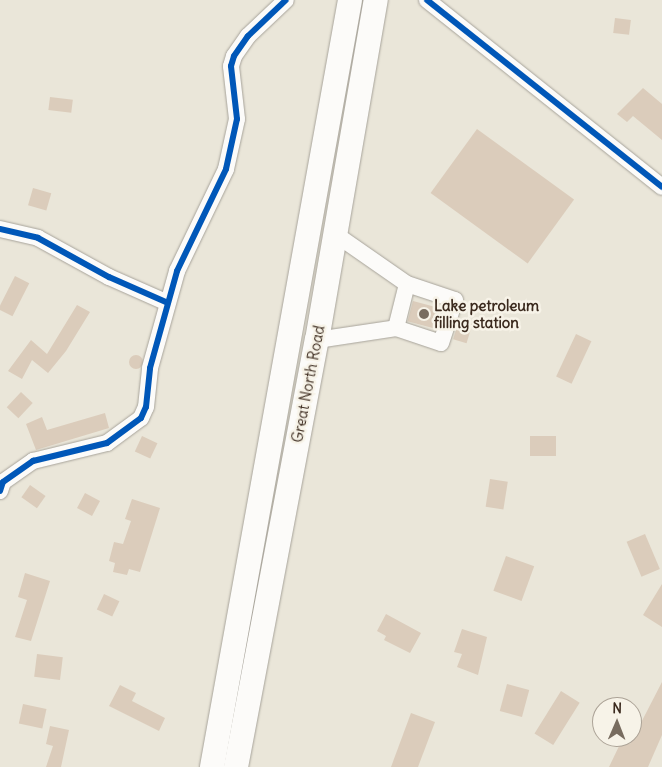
<!DOCTYPE html>
<style>
body{margin:0}
#map{position:relative;width:662px;height:767px;overflow:hidden;background:#eae6d9;font-family:Delius,sans-serif}
div>[style]{position:absolute}
.building>*{inset:0;background:#dbccbb;transform-origin:0 0}
.round{border-radius:50%}
.roads{filter:drop-shadow(0 0 1px #a7a39a) drop-shadow(0 0 1px #a7a39a)}
.minor>*{height:16px;margin:-8px;padding:0 8px;transform-origin:8px;border-radius:8px;background:#fcfbf9}
.highway>*{height:24px;margin:-12px;padding:0 12px;transform-origin:12px;border-radius:12px;background:#fcfbf9}
.cycleway>*{height:6px;margin:-3px;padding:0 3px;transform-origin:3px;border-radius:3px;background:#0057b8}
.dots>*{width:14px;height:14px;translate:-50% -50%;box-sizing:border-box;border:2px solid #f7f3e8;border-radius:50%}
span{translate:-50% -50%;white-space:nowrap;text-align:center;line-height:1.15;-webkit-text-stroke:5px #f7f3e8;paint-order:stroke}
.poi-label{font-size:15px;color:#3b2a1e;font-weight:700}
.left{translate:0 -50%;text-align:left}
.street-label{font-size:15px;color:#3b2a1e}
.north{position:absolute;left:592px;top:697px;width:50px;height:50px;box-sizing:border-box;background:#f7f3e8;border:1px solid #aca397;border-radius:50%;rotate:1deg;font-size:14px;font-weight:700;line-height:20px;text-align:center;color:#3b2a1e}
.north::after{content:'';display:block;margin:auto;width:18px;height:22px;background:#786c5f;clip-path:polygon(50% 0,100% 100%,50% 72%,0 100%)}
</style>
<div id="map">
<div class="building">
<div style="left:615px;top:18px;width:16px;height:15px;rotate:7deg"></div>
<div style="clip-path:polygon(643px 88px,662px 104px,662px 140px,633px 116px,627px 122px,617px 114px)"></div>
<div style="left:50px;top:97px;width:23px;height:13px;rotate:7deg"></div>
<div style="left:477px;top:129px;width:120px;height:79px;rotate:36deg"></div>
<div style="left:33px;top:188px;width:19px;height:18px;rotate:16deg"></div>
<div style="left:15px;top:276px;width:16px;height:37px;rotate:27deg"></div>
<div style="left:413px;top:301px;width:28px;height:21px;rotate:15deg"></div>
<div style="clip-path:polygon(77px 305px,90px 312px,66px 351px,48px 373px,32px 360px,22px 379px,8px 371px,31px 340px,47px 354px)"></div>
<div style="left:459px;top:320px;width:14px;height:20px;rotate:17deg"></div>
<div style="left:576px;top:334px;width:17px;height:47px;rotate:25deg"></div>
<div class="round" style="left:129px;top:355px;width:14px;height:14px"></div>
<div style="left:21px;top:392px;width:16px;height:21px;rotate:43deg"></div>
<div style="clip-path:polygon(105px 413px,109px 428px,36px 450px,26px 424px,42px 417px,47px 430px)"></div>
<div style="left:142px;top:436px;width:17px;height:17px;rotate:25deg"></div>
<div style="left:530px;top:436px;width:26px;height:20px"></div>
<div style="left:490px;top:479px;width:18px;height:28px;rotate:9deg"></div>
<div style="left:30px;top:485px;width:19px;height:15px;rotate:35deg"></div>
<div style="left:85px;top:493px;width:17px;height:17px;rotate:28deg"></div>
<div style="clip-path:polygon(132px 499px,160px 508px,140px 572px,129px 569px,127px 575px,113px 572px,115px 563px,109px 561px,114px 542px,123px 544px,131px 521px,125px 519px)"></div>
<div style="left:645px;top:534px;width:38px;height:20px;rotate:67deg"></div>
<div style="left:506px;top:556px;width:30px;height:37px;rotate:20deg"></div>
<div style="clip-path:polygon(25px 573px,50px 581px,31px 641px,15px 637px,27px 600px,18px 597px)"></div>
<div style="clip-path:polygon(662px 584px,662px 627px,643px 615px)"></div>
<div style="left:104px;top:594px;width:17px;height:17px;rotate:25deg"></div>
<div style="clip-path:polygon(386px 614px,421px 633px,410px 653px,384px 640px,386px 636px,377px 631px)"></div>
<div style="clip-path:polygon(462px 629px,487px 637px,478px 675px,457px 667px,462px 654px,454px 652px)"></div>
<div style="left:37px;top:654px;width:26px;height:23px;rotate:7deg"></div>
<div style="clip-path:polygon(662px 682px,662px 735px,648px 767px,609px 767px,622px 740px,630px 744px)"></div>
<div style="left:507px;top:684px;width:23px;height:28px;rotate:15deg"></div>
<div style="clip-path:polygon(120px 685px,136px 693px,132px 701px,165px 718px,159px 731px,109px 706px)"></div>
<div style="left:561px;top:691px;width:22px;height:50px;rotate:32deg"></div>
<div style="left:23px;top:704px;width:24px;height:20px;rotate:12deg"></div>
<div style="clip-path:polygon(411px 713px,435px 722px,418px 767px,391px 767px)"></div>
<div style="clip-path:polygon(50px 726px,69px 730px,61px 767px,46px 767px,53px 746px,46px 744px)"></div>
</div>
<div class="roads">
<div class="minor">
<div style="left:427px;top:0;width:300px;rotate:38.5deg"></div>
<div style="left:0;top:229px;width:39px;rotate:13deg"></div>
<div style="left:38px;top:238px;width:81px;rotate:28.8deg"></div>
<div style="left:109px;top:277px;width:64px;rotate:23.8deg"></div>
<div style="left:396px;top:328px;width:47px;rotate:18.4deg"></div>
<div style="left:441px;top:343px;width:45px;rotate:-72deg"></div>
<div style="left:455px;top:300px;width:51px;rotate:-161.6deg"></div>
<div style="left:317px;top:340px;width:80px;rotate:-8.6deg"></div>
<div style="left:396px;top:328px;width:45px;rotate:-76deg"></div>
<div style="left:407px;top:284px;width:88px;rotate:-145.2deg"></div>
<div style="left:0;top:491px;width:9px;rotate:-72deg"></div>
<div style="left:3px;top:482px;width:37px;rotate:-35deg"></div>
<div style="left:33px;top:461px;width:76px;rotate:-13.7deg"></div>
<div style="left:107px;top:443px;width:42px;rotate:-36.3deg"></div>
<div style="left:141px;top:418px;width:12px;rotate:-66deg"></div>
<div style="left:146px;top:407px;width:39px;rotate:-84deg"></div>
<div style="left:150px;top:368px;width:101px;rotate:-74.4deg"></div>
<div style="left:177px;top:271px;width:113px;rotate:-64.3deg"></div>
<div style="left:226px;top:169px;width:51px;rotate:-77.6deg"></div>
<div style="left:237px;top:119px;width:53px;rotate:-96.5deg"></div>
<div style="left:231px;top:66px;width:10px;rotate:-73deg"></div>
<div style="left:234px;top:56px;width:24px;rotate:-55deg"></div>
<div style="left:248px;top:36px;width:52px;rotate:-43.5deg"></div>
</div>
<div class="highway">
<div style="left:212px;top:767px;width:779px;rotate:-79.8deg"></div>
<div style="left:236px;top:767px;width:435px;rotate:-79.3deg"></div>
<div style="left:317px;top:340px;width:345px;rotate:-80.2deg"></div>
</div>
</div>
<div class="cycleway">
<div style="left:427px;top:0;width:300px;rotate:38.5deg"></div>
<div style="left:0;top:229px;width:39px;rotate:13deg"></div>
<div style="left:38px;top:238px;width:81px;rotate:28.8deg"></div>
<div style="left:109px;top:277px;width:64px;rotate:23.8deg"></div>
<div style="left:0;top:491px;width:9px;rotate:-72deg"></div>
<div style="left:3px;top:482px;width:37px;rotate:-35deg"></div>
<div style="left:33px;top:461px;width:76px;rotate:-13.7deg"></div>
<div style="left:107px;top:443px;width:42px;rotate:-36.3deg"></div>
<div style="left:141px;top:418px;width:12px;rotate:-66deg"></div>
<div style="left:146px;top:407px;width:39px;rotate:-84deg"></div>
<div style="left:150px;top:368px;width:101px;rotate:-74.4deg"></div>
<div style="left:177px;top:271px;width:113px;rotate:-64.3deg"></div>
<div style="left:226px;top:169px;width:51px;rotate:-77.6deg"></div>
<div style="left:237px;top:119px;width:53px;rotate:-96.5deg"></div>
<div style="left:231px;top:66px;width:10px;rotate:-73deg"></div>
<div style="left:234px;top:56px;width:24px;rotate:-55deg"></div>
<div style="left:248px;top:36px;width:52px;rotate:-43.5deg"></div>
</div>
<div class="dots">
<div style="left:424px;top:314px;background:#786c5f"></div>
</div>
<div class="poi-label">
<span class="left" style="left:434px;top:314px">Lake petroleum<br>filling station</span>
</div>
<div class="street-label">
<span style="left:308px;top:384px;rotate:-79deg">Great North Road</span>
</div>
<div class="north">N</div>
</div>
